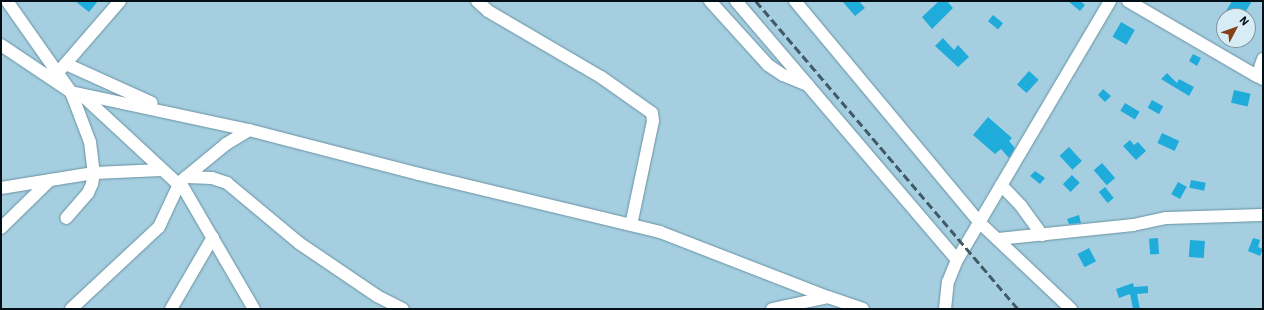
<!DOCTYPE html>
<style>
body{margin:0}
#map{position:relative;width:1264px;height:310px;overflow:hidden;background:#a5cfe1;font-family:"IBM Plex Sans",sans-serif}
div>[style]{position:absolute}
.building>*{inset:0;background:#20acdb;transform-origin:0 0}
.roads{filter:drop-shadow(0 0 1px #6991a2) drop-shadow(0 0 1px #6991a2)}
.minor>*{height:12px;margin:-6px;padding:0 6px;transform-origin:6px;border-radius:6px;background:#fff}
.rail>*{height:2.5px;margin-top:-1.25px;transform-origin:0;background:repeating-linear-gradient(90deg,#425a65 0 8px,transparent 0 12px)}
span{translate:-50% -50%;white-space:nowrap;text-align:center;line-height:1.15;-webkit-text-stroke:3.5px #d7ecf5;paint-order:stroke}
.frame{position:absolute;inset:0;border:2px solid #020f16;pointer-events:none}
.north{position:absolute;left:1216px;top:8px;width:40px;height:40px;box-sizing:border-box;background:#d7ecf5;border:1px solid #82949c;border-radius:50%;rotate:49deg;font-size:11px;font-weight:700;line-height:16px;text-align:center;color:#020f16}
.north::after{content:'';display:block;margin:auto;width:14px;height:18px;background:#854018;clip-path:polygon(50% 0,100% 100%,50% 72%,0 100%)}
</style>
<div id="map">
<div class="building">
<div style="clip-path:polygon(75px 1px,98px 1px,89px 12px)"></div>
<div style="clip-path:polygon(842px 1px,859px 1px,865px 8px,855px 16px)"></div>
<div style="clip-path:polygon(939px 1px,947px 1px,953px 8px,932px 29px,922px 17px)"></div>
<div style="clip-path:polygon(1068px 1px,1080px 1px,1085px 5px,1080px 11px)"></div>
<div style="clip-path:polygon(1232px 1px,1252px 1px,1243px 16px,1223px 16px)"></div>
<div style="left:993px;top:15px;width:13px;height:8px;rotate:39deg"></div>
<div style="left:1121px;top:22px;width:16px;height:17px;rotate:30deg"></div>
<div style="clip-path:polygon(943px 38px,954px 50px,958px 45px,969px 57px,958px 67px,935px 46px)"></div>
<div style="clip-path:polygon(1193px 54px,1201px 58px,1197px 66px,1189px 61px)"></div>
<div style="left:1029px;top:71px;width:13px;height:18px;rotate:42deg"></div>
<div style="clip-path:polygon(1167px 73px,1177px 83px,1179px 79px,1194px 87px,1189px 96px,1161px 79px)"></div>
<div style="clip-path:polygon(1103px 89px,1111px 96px,1105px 102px,1098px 95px)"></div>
<div style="left:1234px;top:90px;width:17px;height:13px;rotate:13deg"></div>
<div style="left:1152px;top:100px;width:13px;height:9px;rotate:29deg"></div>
<div style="left:1125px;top:103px;width:17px;height:9px;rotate:31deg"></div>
<div style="clip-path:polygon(988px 117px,1012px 138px,1009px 141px,1015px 148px,1009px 158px,1001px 149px,995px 154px,973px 135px)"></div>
<div style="left:1162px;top:133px;width:19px;height:11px;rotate:25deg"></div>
<div style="clip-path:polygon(1130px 140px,1134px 145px,1138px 142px,1146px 151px,1136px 160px,1123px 146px)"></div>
<div style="left:1069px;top:147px;width:19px;height:13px;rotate:47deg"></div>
<div style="left:1102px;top:163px;width:20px;height:11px;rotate:49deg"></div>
<div style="clip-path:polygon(1035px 171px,1045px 178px,1040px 184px,1030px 176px)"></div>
<div style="left:1072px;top:175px;width:11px;height:13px;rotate:45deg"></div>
<div style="left:1191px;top:180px;width:15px;height:8px;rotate:11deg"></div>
<div style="left:1178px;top:182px;width:10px;height:14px;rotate:29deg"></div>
<div style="left:1105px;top:187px;width:14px;height:8px;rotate:51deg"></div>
<div style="clip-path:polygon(1079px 215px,1081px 223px,1069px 224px,1067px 219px)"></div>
<div style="left:1158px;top:238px;width:16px;height:9px;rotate:86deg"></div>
<div style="clip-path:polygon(1253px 238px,1260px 240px,1258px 247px,1263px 249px,1260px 256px,1248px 251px)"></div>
<div style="left:1190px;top:240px;width:15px;height:17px;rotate:4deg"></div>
<div style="left:1089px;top:248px;width:15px;height:13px;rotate:62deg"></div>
<div style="clip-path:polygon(1133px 283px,1134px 287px,1148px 286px,1148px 293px,1137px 294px,1140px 309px,1133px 309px,1130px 294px,1119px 298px,1116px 289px)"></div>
</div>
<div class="roads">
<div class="minor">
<div style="left:7px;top:1px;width:111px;rotate:54.9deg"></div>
<div style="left:71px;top:92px;width:53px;rotate:69.2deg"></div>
<div style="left:90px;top:142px;width:31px;rotate:83deg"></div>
<div style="left:94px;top:173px;width:11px;rotate:100deg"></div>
<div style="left:92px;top:184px;width:10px;rotate:114deg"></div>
<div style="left:88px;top:193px;width:33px;rotate:131deg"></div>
<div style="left:477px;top:1px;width:15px;rotate:42deg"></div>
<div style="left:488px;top:11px;width:131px;rotate:30.3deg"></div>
<div style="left:601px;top:77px;width:62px;rotate:35.2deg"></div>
<div style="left:652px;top:113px;width:8px;rotate:83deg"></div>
<div style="left:653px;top:121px;width:106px;rotate:101.9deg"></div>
<div style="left:710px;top:1px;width:86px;rotate:47.8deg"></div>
<div style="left:768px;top:65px;width:18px;rotate:34deg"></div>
<div style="left:783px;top:75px;width:27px;rotate:22deg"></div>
<div style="left:736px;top:1px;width:340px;rotate:49.5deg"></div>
<div style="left:795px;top:1px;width:288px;rotate:50.2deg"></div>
<div style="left:979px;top:222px;width:127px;rotate:43.4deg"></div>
<div style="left:1128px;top:1px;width:149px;rotate:30.2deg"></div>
<div style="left:1px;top:45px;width:84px;rotate:33.9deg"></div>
<div style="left:71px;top:92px;width:182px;rotate:12.1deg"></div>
<div style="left:249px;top:130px;width:176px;rotate:14.5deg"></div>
<div style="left:419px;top:174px;width:248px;rotate:13.5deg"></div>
<div style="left:660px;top:232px;width:180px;rotate:21.2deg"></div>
<div style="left:1263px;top:59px;width:18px;rotate:109deg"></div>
<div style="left:1257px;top:76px;width:7px;rotate:27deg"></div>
<div style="left:66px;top:64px;width:94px;rotate:24.4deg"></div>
<div style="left:61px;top:69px;width:90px;rotate:-49.1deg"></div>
<div style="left:83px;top:96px;width:131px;rotate:42.8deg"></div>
<div style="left:186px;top:177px;width:26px;rotate:2deg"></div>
<div style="left:212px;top:178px;width:16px;rotate:18deg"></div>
<div style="left:227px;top:183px;width:94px;rotate:39.8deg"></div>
<div style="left:299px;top:243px;width:94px;rotate:34.2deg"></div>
<div style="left:377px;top:296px;width:29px;rotate:27deg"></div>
<div style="left:180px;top:182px;width:147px;rotate:59.8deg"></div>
<div style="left:1001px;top:185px;width:29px;rotate:46deg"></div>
<div style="left:1021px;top:206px;width:36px;rotate:54deg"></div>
<div style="left:1px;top:188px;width:94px;rotate:-9.2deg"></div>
<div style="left:94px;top:173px;width:67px;rotate:-2.6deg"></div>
<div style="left:1px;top:228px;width:69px;rotate:-44.4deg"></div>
<div style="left:998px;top:239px;width:136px;rotate:-5.9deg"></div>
<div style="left:1133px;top:225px;width:34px;rotate:-12deg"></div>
<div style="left:1166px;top:218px;width:97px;rotate:-1.8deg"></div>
<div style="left:71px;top:309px;width:120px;rotate:-43deg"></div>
<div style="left:159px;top:227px;width:50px;rotate:-65deg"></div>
<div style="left:180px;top:182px;width:60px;rotate:-39.6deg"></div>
<div style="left:226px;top:144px;width:27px;rotate:-31deg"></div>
<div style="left:171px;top:309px;width:83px;rotate:-59.7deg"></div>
<div style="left:772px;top:309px;width:57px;rotate:-12.1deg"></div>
<div style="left:828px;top:297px;width:37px;rotate:19deg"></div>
<div style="left:945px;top:309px;width:27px;rotate:-84deg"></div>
<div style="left:948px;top:282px;width:24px;rotate:-68deg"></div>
<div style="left:957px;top:260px;width:301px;rotate:-59.4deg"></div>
</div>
</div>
<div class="rail">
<div style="left:756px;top:1px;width:404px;rotate:49.6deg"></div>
</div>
<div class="frame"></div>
<div class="north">N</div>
</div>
